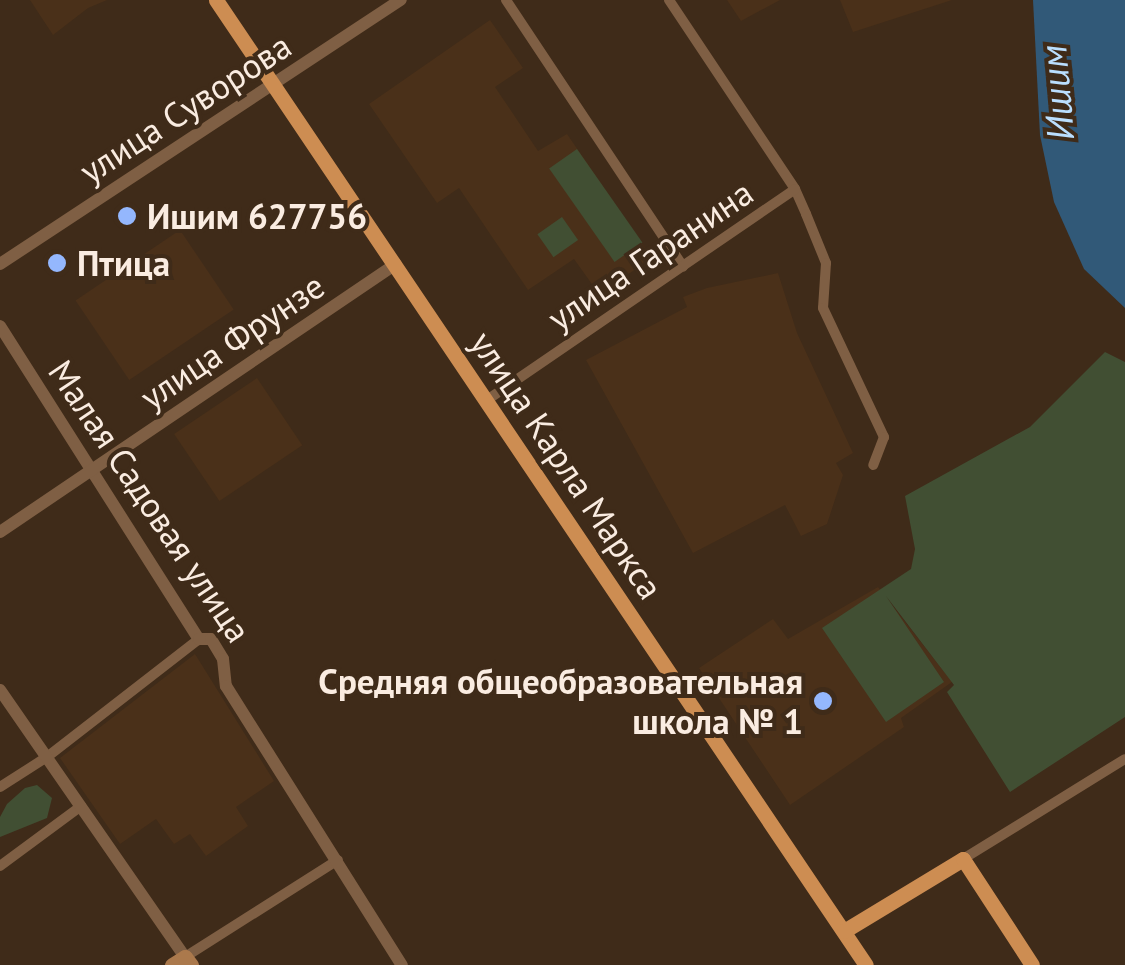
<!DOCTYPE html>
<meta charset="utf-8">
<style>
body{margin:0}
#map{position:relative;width:1125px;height:965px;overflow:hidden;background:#3f2b19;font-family:"PT Sans",sans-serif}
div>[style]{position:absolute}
.built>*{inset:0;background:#4a3019;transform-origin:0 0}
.green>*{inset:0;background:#414f33;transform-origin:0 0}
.water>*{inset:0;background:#315978}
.minor>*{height:10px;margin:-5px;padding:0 5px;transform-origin:5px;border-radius:5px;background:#7f5f44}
.tertiary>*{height:12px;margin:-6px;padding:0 6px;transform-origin:6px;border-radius:6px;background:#7f5f44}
.secondary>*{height:15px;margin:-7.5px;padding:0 7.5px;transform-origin:7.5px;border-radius:7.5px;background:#ab794c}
.primary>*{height:15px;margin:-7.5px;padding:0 7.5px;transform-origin:7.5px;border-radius:7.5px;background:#cd8d52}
.dots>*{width:28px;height:28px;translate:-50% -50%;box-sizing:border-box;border:5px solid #3f2b19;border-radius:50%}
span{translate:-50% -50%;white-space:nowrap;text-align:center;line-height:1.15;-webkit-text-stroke:8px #3f2b19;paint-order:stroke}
.street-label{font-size:35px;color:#faece1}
.poi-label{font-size:35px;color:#faece1;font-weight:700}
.left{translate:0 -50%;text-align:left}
.right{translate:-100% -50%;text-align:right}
.water-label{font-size:38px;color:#badfff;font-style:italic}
</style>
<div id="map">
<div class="built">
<div style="clip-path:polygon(30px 0,107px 0,88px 8px,53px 35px)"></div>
<div style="clip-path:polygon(727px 0,780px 0,741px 21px)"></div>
<div style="clip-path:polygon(840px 0,952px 0,853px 32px)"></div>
<div style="clip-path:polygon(490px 20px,523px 68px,495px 87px,538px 151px,567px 134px,652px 258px,599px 294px,574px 259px,528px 290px,459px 188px,437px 203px,369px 104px)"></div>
<div style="left:180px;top:230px;width:96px;height:126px;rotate:56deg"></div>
<div style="clip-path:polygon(778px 273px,797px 333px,853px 453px,836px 463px,843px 475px,827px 524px,801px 536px,785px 505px,693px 553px,586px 360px,687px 307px,683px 297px,707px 288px)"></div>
<div style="left:257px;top:378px;width:81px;height:100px;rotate:56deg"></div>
<div style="clip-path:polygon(878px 587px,952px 682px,901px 718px,904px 727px,790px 805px,699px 668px,773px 619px,788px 639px)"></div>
<div style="clip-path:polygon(195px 654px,274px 781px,236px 807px,248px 826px,206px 856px,190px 834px,174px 844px,156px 819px,120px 844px,60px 758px)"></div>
</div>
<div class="green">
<div style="left:577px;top:149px;width:114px;height:34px;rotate:55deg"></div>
<div style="left:562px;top:217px;width:28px;height:30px;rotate:55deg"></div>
<div style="clip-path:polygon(1105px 352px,1125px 362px,1125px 717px,1010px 792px,947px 692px,954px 685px,886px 596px,944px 682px,886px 722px,822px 628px,911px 569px,915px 549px,905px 496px,1030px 427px)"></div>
<div style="clip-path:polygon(37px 785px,52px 798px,47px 818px,0 837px,0 817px,7px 804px,25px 788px)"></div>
</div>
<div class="water">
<div style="clip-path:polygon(1033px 0,1125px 0,1125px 308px,1084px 269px,1054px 202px,1040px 135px)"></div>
</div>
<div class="minor">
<div style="left:506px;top:0;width:320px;rotate:56.4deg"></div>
<div style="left:669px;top:0;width:227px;rotate:56.3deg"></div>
<div style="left:795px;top:189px;width:27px;rotate:66deg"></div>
<div style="left:806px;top:214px;width:53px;rotate:67.8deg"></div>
<div style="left:826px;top:263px;width:45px;rotate:93.8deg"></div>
<div style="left:823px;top:308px;width:143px;rotate:64.7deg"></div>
<div style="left:884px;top:437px;width:30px;rotate:111deg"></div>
<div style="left:487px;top:400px;width:373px;rotate:-34.4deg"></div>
<div style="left:0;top:787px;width:56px;rotate:-32.6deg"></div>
<div style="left:47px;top:757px;width:192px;rotate:-37.8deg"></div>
<div style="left:963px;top:859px;width:190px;rotate:-31.7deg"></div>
<div style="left:0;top:866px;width:101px;rotate:-36.5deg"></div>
<div style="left:185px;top:957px;width:181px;rotate:-32.4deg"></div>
</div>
<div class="tertiary">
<div style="left:0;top:264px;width:480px;rotate:-33.4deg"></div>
<div style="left:0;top:326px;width:371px;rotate:57.6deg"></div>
<div style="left:199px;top:639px;width:12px"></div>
<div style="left:211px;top:639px;width:23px;rotate:59deg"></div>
<div style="left:223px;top:659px;width:27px;rotate:84deg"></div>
<div style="left:226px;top:686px;width:330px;rotate:57.8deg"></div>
<div style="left:0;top:532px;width:478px;rotate:-34.1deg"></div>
<div style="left:0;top:690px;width:325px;rotate:55.3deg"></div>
</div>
<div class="secondary">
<div style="left:172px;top:965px;width:15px;rotate:-32deg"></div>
<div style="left:185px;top:957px;width:10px;rotate:53deg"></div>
</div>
<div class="primary">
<div style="left:216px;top:0;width:1163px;rotate:56.04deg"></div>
<div style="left:844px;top:931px;width:139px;rotate:-31.2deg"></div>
<div style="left:963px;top:859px;width:126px;rotate:56.9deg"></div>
</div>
<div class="dots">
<div style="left:127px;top:216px;background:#94b7fd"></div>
<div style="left:57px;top:263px;background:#94b7fd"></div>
<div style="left:823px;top:701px;background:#94b7fd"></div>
</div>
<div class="street-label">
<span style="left:185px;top:108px;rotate:-33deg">улица Суворова</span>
<span style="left:650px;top:255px;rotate:-34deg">улица Гаранина</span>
<span style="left:232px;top:341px;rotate:-34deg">улица Фрунзе</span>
<span style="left:567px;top:465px;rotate:56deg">улица Карла Маркса</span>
<span style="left:150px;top:501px;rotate:56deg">Малая Садовая улица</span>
</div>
<div class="poi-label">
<span class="left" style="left:147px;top:216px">Ишим 627756</span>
<span class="left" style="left:77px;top:263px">Птица</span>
<span class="right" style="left:803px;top:701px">Средняя общеобразовательная<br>школа № 1</span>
</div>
<div class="water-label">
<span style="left:1056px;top:93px;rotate:-95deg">Ишим</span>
</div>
</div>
